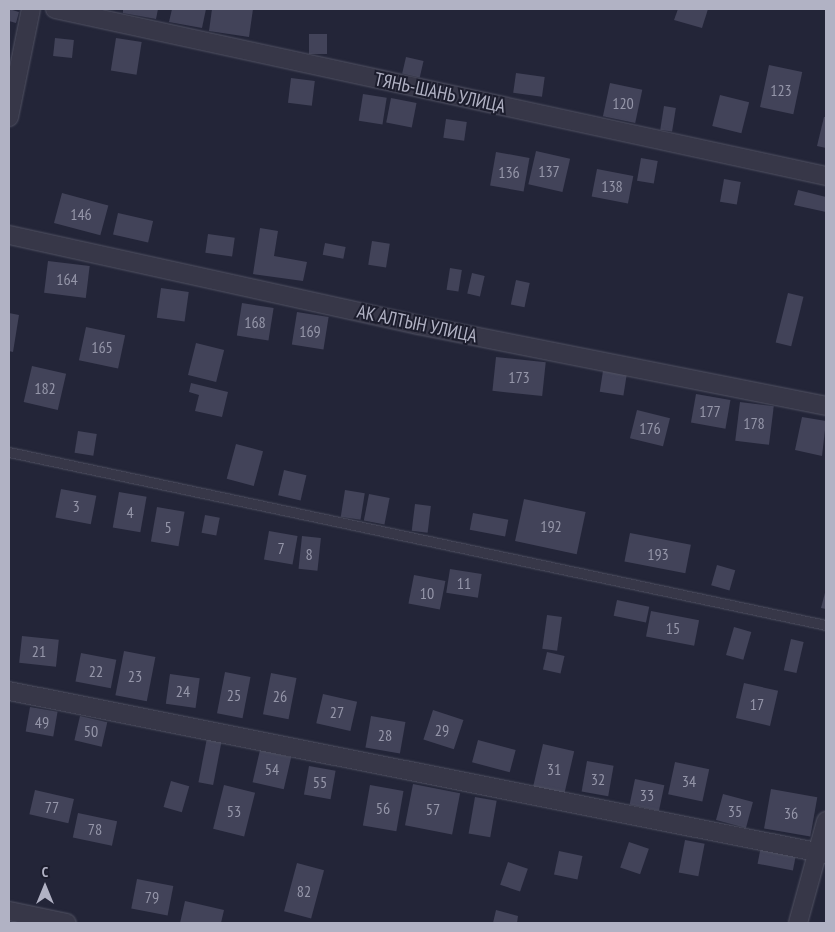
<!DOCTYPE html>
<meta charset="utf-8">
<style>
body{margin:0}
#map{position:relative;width:835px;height:932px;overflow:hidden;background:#232538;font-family:"PT Sans Narrow",sans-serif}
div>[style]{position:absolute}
.building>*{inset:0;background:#424359;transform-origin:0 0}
.roads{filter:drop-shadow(0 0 1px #515263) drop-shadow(0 0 1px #515263)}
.service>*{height:9px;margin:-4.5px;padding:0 4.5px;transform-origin:4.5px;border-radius:4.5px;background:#373748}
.minor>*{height:18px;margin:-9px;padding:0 9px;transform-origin:9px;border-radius:9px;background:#373748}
span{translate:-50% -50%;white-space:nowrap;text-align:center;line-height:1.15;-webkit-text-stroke:4px #1c1d2d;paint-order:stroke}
.number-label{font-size:16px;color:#9596a9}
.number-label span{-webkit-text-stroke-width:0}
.street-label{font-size:19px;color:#b1b2c4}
.frame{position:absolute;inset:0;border:10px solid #b1b2c4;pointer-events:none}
.north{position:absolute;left:20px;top:862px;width:50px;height:50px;-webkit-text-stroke:4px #1c1d2d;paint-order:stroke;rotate:0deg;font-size:14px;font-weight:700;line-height:20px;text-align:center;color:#b1b2c4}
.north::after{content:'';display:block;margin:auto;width:18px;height:22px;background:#b1b2c4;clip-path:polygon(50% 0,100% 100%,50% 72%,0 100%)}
</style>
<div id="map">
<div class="building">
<div style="clip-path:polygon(9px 9px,19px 12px,16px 23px,9px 21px)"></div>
<div style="clip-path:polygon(123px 9px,158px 9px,156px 19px,123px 13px)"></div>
<div style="clip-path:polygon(172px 9px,206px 9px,202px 28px,169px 22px)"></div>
<div style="clip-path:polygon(212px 9px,253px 9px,249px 37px,209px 31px)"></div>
<div style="clip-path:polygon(678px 9px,708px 9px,702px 28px,674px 20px)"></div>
<div style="left:309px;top:34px;width:18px;height:20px"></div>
<div style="left:55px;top:38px;width:19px;height:18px;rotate:6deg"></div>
<div style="left:116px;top:38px;width:26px;height:33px;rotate:9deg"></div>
<div style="left:406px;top:57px;width:18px;height:17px;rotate:13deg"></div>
<div style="left:769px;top:65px;width:34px;height:43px;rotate:12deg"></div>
<div style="left:516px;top:73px;width:29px;height:20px;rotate:8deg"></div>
<div style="left:291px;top:78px;width:24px;height:25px;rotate:7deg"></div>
<div style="left:610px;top:83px;width:33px;height:34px;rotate:12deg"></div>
<div style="left:363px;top:94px;width:24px;height:27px;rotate:9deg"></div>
<div style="left:720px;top:95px;width:30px;height:32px;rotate:14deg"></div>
<div style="left:391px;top:98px;width:26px;height:25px;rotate:11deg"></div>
<div style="left:664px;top:106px;width:12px;height:24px;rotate:9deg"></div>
<div style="clip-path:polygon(824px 117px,826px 117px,826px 148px,817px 146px)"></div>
<div style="left:446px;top:119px;width:21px;height:19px;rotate:8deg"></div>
<div style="left:536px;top:151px;width:35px;height:34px;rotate:13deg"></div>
<div style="left:496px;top:152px;width:34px;height:34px;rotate:10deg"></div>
<div style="left:641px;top:158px;width:17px;height:23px;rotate:10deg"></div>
<div style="left:597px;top:169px;width:37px;height:28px;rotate:11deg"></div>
<div style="left:724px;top:179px;width:17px;height:23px;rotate:10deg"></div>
<div style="clip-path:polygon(798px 190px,826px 197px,826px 212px,794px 205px)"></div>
<div style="left:62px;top:193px;width:48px;height:31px;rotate:15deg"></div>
<div style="left:118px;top:213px;width:36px;height:22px;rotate:13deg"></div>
<div style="clip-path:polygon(260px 228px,278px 231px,274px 256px,307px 262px,303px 281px,253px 274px)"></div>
<div style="left:208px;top:234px;width:27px;height:19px;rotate:8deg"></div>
<div style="left:372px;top:241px;width:18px;height:24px;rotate:9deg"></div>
<div style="left:325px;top:243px;width:21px;height:12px;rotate:11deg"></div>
<div style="left:48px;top:261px;width:42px;height:32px;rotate:7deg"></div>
<div style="left:450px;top:268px;width:12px;height:22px;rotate:9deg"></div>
<div style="left:472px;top:273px;width:13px;height:21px;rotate:13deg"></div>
<div style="left:516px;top:280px;width:14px;height:25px;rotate:12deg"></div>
<div style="left:161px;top:288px;width:28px;height:30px;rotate:8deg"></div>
<div style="left:788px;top:293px;width:16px;height:51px;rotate:14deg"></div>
<div style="left:242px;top:303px;width:32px;height:33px;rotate:9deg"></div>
<div style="left:297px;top:312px;width:32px;height:33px;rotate:9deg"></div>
<div style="clip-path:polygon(9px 313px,19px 315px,13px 352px,9px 351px)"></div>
<div style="left:86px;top:327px;width:40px;height:34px;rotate:12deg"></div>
<div style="left:196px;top:343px;width:29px;height:33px;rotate:14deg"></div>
<div style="left:496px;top:357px;width:50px;height:34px;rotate:6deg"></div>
<div style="left:32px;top:366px;width:35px;height:37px;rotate:13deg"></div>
<div style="left:603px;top:371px;width:24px;height:21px;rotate:9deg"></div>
<div style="clip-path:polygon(191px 383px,228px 392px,222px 417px,195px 411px,199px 395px,189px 392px)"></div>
<div style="left:696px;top:394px;width:35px;height:29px;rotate:10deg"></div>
<div style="left:740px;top:402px;width:34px;height:39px;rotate:7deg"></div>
<div style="left:637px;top:410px;width:34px;height:29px;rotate:14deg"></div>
<div style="clip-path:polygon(802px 417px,826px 421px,822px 456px,795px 450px)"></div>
<div style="left:78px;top:431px;width:19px;height:22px;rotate:9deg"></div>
<div style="left:236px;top:444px;width:28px;height:36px;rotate:15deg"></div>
<div style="left:284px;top:470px;width:23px;height:26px;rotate:13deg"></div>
<div style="left:61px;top:489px;width:36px;height:29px;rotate:11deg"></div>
<div style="left:345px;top:490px;width:20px;height:27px;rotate:9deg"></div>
<div style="left:119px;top:492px;width:28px;height:36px;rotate:10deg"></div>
<div style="left:369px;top:494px;width:21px;height:27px;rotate:11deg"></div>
<div style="left:524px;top:499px;width:63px;height:43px;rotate:12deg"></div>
<div style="left:415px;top:504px;width:16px;height:27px;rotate:7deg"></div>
<div style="left:157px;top:507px;width:28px;height:35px;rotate:10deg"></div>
<div style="left:473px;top:513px;width:36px;height:17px;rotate:11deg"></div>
<div style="left:205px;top:515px;width:15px;height:18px;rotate:11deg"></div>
<div style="left:269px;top:531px;width:29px;height:29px;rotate:10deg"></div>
<div style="left:630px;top:533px;width:62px;height:29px;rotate:11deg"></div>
<div style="left:302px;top:536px;width:19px;height:33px;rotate:6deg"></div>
<div style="left:717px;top:565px;width:19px;height:21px;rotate:16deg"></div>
<div style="left:450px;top:569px;width:32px;height:24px;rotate:9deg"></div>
<div style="left:414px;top:575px;width:32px;height:29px;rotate:11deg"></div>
<div style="clip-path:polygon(826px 589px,826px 609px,821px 608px)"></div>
<div style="left:617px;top:600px;width:33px;height:16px;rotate:12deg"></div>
<div style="left:651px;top:611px;width:49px;height:26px;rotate:11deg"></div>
<div style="left:547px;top:615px;width:15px;height:34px;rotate:8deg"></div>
<div style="left:734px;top:627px;width:18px;height:29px;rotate:16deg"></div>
<div style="left:22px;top:636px;width:37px;height:27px;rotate:6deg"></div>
<div style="left:791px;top:639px;width:13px;height:32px;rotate:13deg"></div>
<div style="left:124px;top:651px;width:32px;height:45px;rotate:11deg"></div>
<div style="left:547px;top:652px;width:18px;height:18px;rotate:13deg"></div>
<div style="left:81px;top:653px;width:36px;height:29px;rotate:11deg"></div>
<div style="left:225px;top:672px;width:26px;height:42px;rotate:11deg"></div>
<div style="left:271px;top:673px;width:26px;height:42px;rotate:11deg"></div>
<div style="left:170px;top:674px;width:30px;height:30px;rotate:8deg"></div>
<div style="left:744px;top:683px;width:35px;height:36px;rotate:13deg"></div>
<div style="left:323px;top:694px;width:35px;height:30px;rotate:13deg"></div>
<div style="left:30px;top:707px;width:28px;height:25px;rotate:10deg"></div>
<div style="left:433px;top:710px;width:32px;height:31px;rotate:18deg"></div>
<div style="left:80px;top:716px;width:28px;height:25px;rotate:13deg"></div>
<div style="left:371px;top:716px;width:35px;height:32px;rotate:10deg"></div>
<div style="left:207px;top:738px;width:15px;height:45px;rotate:11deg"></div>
<div style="left:478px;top:740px;width:39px;height:23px;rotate:15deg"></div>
<div style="left:543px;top:744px;width:32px;height:44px;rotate:13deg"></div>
<div style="left:260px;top:750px;width:32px;height:33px;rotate:13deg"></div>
<div style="left:587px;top:761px;width:27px;height:31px;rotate:10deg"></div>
<div style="left:675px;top:762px;width:35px;height:33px;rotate:12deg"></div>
<div style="left:309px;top:766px;width:27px;height:29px;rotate:10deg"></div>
<div style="left:635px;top:779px;width:30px;height:26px;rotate:12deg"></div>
<div style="left:171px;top:781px;width:19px;height:27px;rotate:16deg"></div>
<div style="left:413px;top:784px;width:48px;height:42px;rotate:11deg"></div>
<div style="left:224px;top:785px;width:32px;height:45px;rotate:14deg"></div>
<div style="left:370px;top:785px;width:34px;height:41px;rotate:10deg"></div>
<div style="left:771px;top:789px;width:47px;height:40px;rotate:10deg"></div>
<div style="left:35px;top:790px;width:40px;height:25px;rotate:13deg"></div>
<div style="left:723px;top:794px;width:31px;height:27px;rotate:15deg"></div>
<div style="left:475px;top:797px;width:22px;height:37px;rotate:10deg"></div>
<div style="left:78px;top:813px;width:40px;height:25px;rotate:12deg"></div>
<div style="left:685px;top:840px;width:20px;height:33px;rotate:11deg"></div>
<div style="left:629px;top:842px;width:21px;height:27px;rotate:19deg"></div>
<div style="left:761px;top:846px;width:36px;height:18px;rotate:11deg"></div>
<div style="left:559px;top:851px;width:24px;height:24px;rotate:12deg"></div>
<div style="left:508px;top:862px;width:21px;height:24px;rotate:19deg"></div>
<div style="left:297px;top:863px;width:28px;height:50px;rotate:15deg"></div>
<div style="left:137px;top:879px;width:37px;height:30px;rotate:11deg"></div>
<div style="clip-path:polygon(185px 901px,224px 910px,221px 923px,180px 923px)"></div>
<div style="clip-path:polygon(496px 910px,518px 916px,517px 923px,493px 923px)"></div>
</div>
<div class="roads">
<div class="service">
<div style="left:9px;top:452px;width:835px;rotate:11.96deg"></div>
</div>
<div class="minor">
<div style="left:55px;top:9px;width:789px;rotate:12.22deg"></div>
<div style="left:9px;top:117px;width:110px;rotate:-78.5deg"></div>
<div style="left:9px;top:235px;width:419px;rotate:12.4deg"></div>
<div style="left:418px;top:325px;width:416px;rotate:11.2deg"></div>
<div style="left:9px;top:691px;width:833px;rotate:11.28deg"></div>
<div style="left:9px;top:911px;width:59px;rotate:11.7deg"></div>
<div style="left:798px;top:923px;width:106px;rotate:-74.6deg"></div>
</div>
</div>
<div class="number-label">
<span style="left:781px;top:90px">123</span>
<span style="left:623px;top:103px">120</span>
<span style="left:549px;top:171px">137</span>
<span style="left:509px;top:172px">136</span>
<span style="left:612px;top:186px">138</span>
<span style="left:81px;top:214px">146</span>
<span style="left:67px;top:279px">164</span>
<span style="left:255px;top:322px">168</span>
<span style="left:310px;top:331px">169</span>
<span style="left:102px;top:347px">165</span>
<span style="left:519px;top:377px">173</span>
<span style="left:45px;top:388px">182</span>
<span style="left:710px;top:411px">177</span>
<span style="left:754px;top:423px">178</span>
<span style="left:650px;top:428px">176</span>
<span style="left:76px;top:506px">3</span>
<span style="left:130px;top:512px">4</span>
<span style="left:551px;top:526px">192</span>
<span style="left:168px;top:527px">5</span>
<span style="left:281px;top:548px">7</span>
<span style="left:309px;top:554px">8</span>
<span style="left:658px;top:554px">193</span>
<span style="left:464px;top:583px">11</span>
<span style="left:427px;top:593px">10</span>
<span style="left:673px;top:628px">15</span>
<span style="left:39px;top:651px">21</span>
<span style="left:96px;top:671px">22</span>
<span style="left:135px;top:676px">23</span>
<span style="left:183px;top:691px">24</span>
<span style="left:234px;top:695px">25</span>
<span style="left:280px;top:696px">26</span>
<span style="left:757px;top:704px">17</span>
<span style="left:337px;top:712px">27</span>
<span style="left:42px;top:722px">49</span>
<span style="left:442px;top:730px">29</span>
<span style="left:91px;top:731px">50</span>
<span style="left:385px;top:735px">28</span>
<span style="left:272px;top:769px">54</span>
<span style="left:554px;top:769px">31</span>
<span style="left:598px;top:779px">32</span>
<span style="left:689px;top:781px">34</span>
<span style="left:320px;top:782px">55</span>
<span style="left:647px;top:795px">33</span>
<span style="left:52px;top:807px">77</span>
<span style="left:383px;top:808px">56</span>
<span style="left:433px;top:809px">57</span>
<span style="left:234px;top:811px">53</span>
<span style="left:735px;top:811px">35</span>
<span style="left:791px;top:813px">36</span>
<span style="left:95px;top:829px">78</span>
<span style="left:304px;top:891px">82</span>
<span style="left:152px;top:897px">79</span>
</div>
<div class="street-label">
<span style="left:440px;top:93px;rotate:12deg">ТЯНЬ-ШАНЬ УЛИЦА</span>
<span style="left:417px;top:324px;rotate:12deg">АК АЛТЫН УЛИЦА</span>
</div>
<div class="frame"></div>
<div class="north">С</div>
</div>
